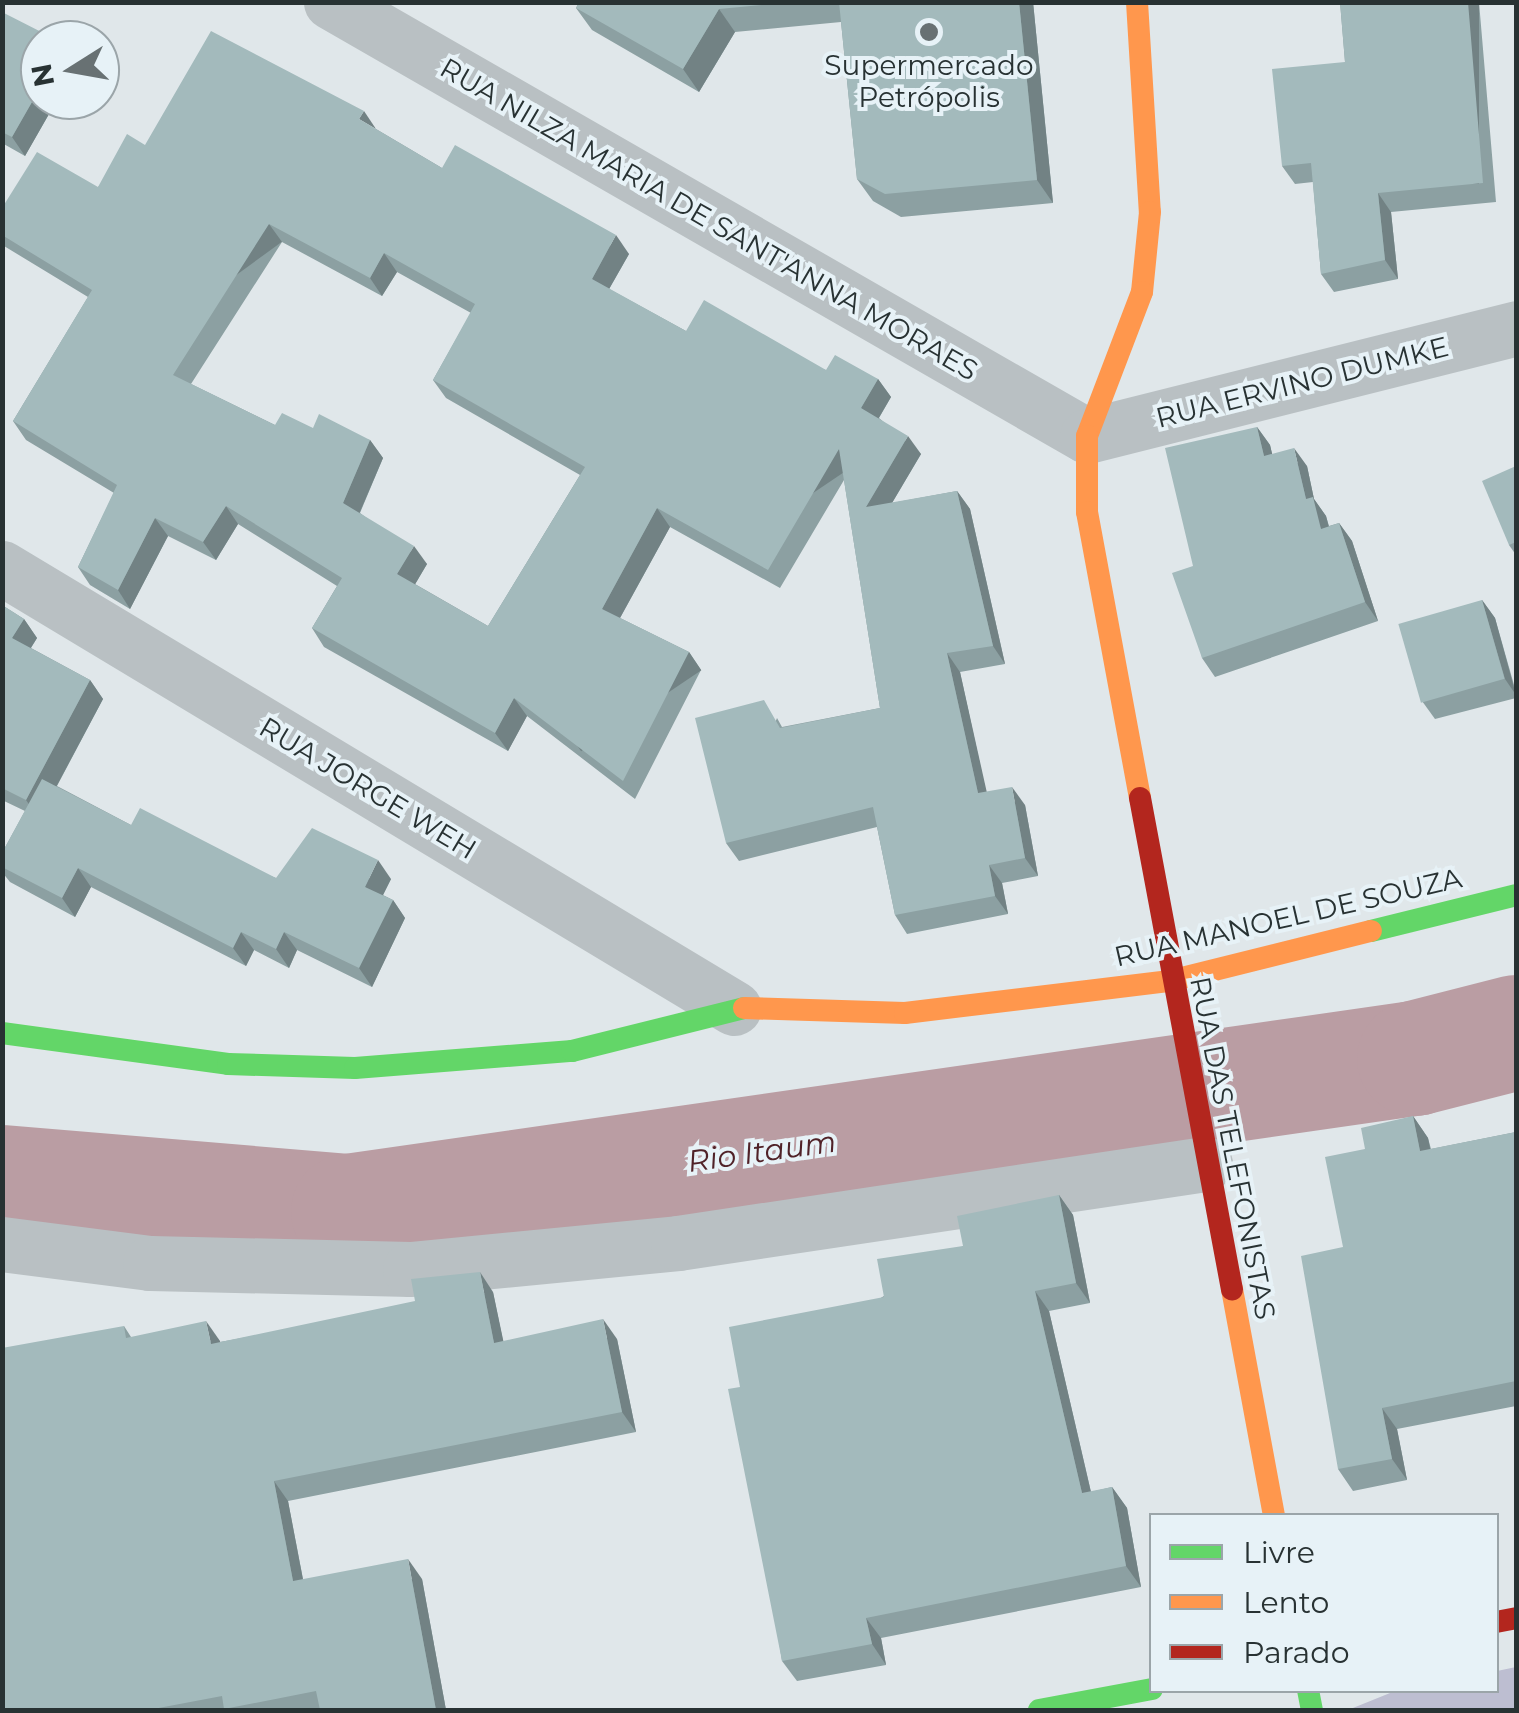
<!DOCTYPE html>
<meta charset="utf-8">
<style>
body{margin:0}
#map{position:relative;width:1519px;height:1713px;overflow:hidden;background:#e0e7ea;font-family:Montserrat,sans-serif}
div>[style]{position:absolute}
.green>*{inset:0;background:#bdbed1}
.river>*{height:115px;margin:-57.5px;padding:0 57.5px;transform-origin:57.5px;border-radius:57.5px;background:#ba9da3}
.street>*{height:55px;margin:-27.5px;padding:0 27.5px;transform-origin:27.5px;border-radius:27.5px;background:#b9c0c3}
.fast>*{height:22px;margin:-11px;padding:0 11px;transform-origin:11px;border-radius:11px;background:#63d668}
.slow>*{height:22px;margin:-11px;padding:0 11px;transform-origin:11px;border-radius:11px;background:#ff974d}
.jam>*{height:22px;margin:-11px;padding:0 11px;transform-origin:11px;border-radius:11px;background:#b3261e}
.wall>*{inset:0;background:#8ca0a2}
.shaded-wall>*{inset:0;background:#728284;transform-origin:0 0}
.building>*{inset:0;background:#a3babc;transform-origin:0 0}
.dots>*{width:28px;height:28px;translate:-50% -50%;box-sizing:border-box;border:5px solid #e7f2f7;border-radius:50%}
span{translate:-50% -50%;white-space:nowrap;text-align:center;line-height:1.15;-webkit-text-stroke:8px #e7f2f7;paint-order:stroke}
.poi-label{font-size:28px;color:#283233}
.street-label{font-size:28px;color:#283233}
.water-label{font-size:30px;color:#502228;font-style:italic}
.frame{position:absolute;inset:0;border:5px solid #283233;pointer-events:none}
.legend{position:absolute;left:1149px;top:1513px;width:350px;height:180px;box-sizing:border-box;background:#e7f2f7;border:2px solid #9ba5a9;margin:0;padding:12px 18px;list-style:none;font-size:30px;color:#283233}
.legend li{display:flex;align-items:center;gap:20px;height:50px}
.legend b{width:50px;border:2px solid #9ba5a9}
.north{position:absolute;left:20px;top:20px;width:100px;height:100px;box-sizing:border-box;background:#e7f2f7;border:2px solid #9ba5a9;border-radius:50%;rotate:259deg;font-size:28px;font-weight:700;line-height:40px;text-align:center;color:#283233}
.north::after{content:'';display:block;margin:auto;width:35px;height:45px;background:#687173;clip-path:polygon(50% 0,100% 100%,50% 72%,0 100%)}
</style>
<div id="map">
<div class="green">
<div style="clip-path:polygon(1516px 1667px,1516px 1710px,1348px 1710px,1395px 1691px,1496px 1690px,1497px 1671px)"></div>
</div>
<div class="river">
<div style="left:2px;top:1182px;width:347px;rotate:4.8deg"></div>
<div style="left:348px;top:1211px;width:1077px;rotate:-8.17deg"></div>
<div style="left:1414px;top:1058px;width:105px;rotate:-14.3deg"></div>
</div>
<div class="street">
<div style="left:331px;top:2px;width:872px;rotate:29.86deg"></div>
<div style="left:1087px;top:436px;width:442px;rotate:-14.1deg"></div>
<div style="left:2px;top:568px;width:854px;rotate:31.01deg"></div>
<div style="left:2px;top:1244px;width:149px;rotate:7.3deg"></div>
<div style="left:150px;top:1263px;width:260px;rotate:1.3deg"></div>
<div style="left:410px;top:1269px;width:269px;rotate:-5.5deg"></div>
<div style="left:678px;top:1243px;width:533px;rotate:-8.53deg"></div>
</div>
<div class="fast">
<div style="left:1371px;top:931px;width:149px;rotate:-13.9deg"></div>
<div style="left:2px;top:1033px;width:228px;rotate:7.8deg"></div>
<div style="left:228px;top:1064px;width:127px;rotate:1.8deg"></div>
<div style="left:355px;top:1068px;width:218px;rotate:-4.5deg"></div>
<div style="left:572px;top:1051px;width:177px;rotate:-14deg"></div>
<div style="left:1308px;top:1690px;width:20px;rotate:79deg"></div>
<div style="left:1039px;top:1710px;width:115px;rotate:-10.5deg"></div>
</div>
<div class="slow">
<div style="left:1137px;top:2px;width:210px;rotate:86.5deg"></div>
<div style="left:1150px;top:212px;width:80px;rotate:95.7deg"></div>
<div style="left:1142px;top:292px;width:154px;rotate:110.9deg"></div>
<div style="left:1087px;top:436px;width:76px;rotate:90deg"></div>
<div style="left:1087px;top:512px;width:291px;rotate:79.5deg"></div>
<div style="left:744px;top:1008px;width:161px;rotate:1.8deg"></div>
<div style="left:905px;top:1013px;width:267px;rotate:-6.9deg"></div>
<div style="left:1170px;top:981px;width:207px;rotate:-14deg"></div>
<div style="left:1232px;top:1289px;width:231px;rotate:79.5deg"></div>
</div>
<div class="jam">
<div style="left:1140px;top:798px;width:500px;rotate:79.4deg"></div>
<div style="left:1496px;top:1622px;width:20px;rotate:-11deg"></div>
</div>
<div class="wall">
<div style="clip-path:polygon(579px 2px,1033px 2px,1053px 203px,901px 217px,873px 201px,857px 179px,841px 22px,735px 32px,699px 92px,592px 30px,576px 8px)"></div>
<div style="clip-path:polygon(1340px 2px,1479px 2px,1496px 202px,1391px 212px,1398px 279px,1334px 292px,1321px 274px,1313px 182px,1295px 184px,1282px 166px,1345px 62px)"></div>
<div style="clip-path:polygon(2px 12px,40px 100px,57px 100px,25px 156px,2px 143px)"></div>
<div style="clip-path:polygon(evenodd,376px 129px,442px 168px,629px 254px,609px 289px,686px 331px,826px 370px,878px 379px,891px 397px,879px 418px,921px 454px,892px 503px,957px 491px,970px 509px,1005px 664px,960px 672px,986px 792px,1025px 805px,1038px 876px,1002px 883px,1008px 914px,907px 934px,895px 915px,877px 827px,739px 861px,726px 843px,777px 718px,782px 727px,880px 708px,844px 480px,780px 588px,670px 527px,620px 618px,689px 652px,701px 670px,635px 799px,527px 716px,508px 751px,324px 647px,312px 628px,337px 586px,238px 524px,216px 560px,168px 536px,130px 609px,90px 585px,78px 567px,114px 493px,26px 440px,13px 421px,88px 297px,4px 246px,2px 208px,98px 187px,145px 145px,376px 129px,282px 242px,382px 296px,397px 272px,471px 313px,433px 380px,446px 398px,580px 475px,488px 626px,415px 584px,427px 564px,360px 513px,383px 458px,370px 440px,313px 428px,275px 425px,191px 384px,282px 242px)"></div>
<div style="clip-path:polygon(1257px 427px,1270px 445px,1272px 454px,1307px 466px,1314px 499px,1326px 516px,1329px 526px,1339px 523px,1352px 541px,1378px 621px,1215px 677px,1202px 658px,1193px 566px)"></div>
<div style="clip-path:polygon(1516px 466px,1516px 555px,1509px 545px)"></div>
<div style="clip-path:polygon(1482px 600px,1495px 618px,1516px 692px,1516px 698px,1435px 719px,1422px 701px)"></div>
<div style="clip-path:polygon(2px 605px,24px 619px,37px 638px,31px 648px,90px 680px,103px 699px,57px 786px,131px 825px,276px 878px,391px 879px,383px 895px,393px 900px,405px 918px,372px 987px,297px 950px,289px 968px,254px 950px,246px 966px,91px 887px,75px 917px,10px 882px,2px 872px,2px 853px,25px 811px,2px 800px)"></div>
<div style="clip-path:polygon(1413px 1116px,1428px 1138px,1431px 1149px,1516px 1132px,1516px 1406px,1397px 1429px,1407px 1480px,1353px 1491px,1338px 1469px,1343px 1247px,1365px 1149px)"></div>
<div style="clip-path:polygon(1059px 1195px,1073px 1215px,1090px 1303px,1049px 1311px,1091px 1492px,1112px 1487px,1127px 1508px,1141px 1587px,881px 1638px,886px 1665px,797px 1681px,782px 1661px,740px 1387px,963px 1246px)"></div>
<div style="clip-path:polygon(493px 1292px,503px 1341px,617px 1339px,636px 1432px,288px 1501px,303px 1579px,422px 1579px,446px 1710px,2px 1710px,124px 1326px,131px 1337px,220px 1342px)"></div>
</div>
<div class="shaded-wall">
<div style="clip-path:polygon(1019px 2px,1033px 2px,1053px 203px,1037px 180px)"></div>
<div style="left:1468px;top:2px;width:11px;height:182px"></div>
<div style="clip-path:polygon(719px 9px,735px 32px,699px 92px,683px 69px)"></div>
<div style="clip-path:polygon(40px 88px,40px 100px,57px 100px,25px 156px,12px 137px)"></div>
<div style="clip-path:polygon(364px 111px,376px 129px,359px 119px)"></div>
<div style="clip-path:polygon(1378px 193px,1391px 212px,1398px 279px,1385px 260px)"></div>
<div style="left:269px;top:224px;width:22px;height:179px;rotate:54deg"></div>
<div style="clip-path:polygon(616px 235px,629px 254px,604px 298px,592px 279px)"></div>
<div style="clip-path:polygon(384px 253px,397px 272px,382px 296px,370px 278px)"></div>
<div style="clip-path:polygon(878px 379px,891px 397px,874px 426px,861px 408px)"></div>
<div style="clip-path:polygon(1257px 427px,1270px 445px,1277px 474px,1264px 456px)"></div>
<div style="clip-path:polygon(908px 436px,921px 454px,879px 525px,866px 507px)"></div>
<div style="clip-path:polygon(370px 440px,383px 458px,356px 521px,343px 503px)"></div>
<div style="clip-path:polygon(1294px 448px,1307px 466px,1314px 499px,1326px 516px,1334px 547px,1321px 529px,1306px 499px)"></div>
<div style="left:839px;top:449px;width:22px;height:140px;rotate:56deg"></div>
<div style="clip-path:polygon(957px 491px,970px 509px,1005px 664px,993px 646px)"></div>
<div style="clip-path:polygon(226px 506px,238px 524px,216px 560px,203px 542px)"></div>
<div style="clip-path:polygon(657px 508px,670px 527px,615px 627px,602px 609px)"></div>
<div style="clip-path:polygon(155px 518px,168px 536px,130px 609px,118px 590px)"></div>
<div style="clip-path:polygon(1339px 523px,1352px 541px,1378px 621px,1365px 602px)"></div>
<div style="clip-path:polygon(414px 546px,427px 564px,410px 593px,397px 574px)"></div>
<div style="clip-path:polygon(1482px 600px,1495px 618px,1516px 695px,1505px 679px)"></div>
<div style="clip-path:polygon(24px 619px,37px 638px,25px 657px,12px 638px)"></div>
<div style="left:689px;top:652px;width:22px;height:145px;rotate:56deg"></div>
<div style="clip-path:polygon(947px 653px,960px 672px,991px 811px,978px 793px)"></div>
<div style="clip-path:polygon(90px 680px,103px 699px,39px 819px,26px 800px)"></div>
<div style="clip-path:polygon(514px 698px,527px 716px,508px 751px,495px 733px)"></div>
<div style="clip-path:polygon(1012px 787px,1025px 805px,1038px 876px,1025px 858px)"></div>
<div style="clip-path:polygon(378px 860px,391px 879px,378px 905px,365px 887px)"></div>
<div style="clip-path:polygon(989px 865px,1002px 883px,1008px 914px,995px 896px)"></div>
<div style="clip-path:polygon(78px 868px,91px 887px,75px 917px,62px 898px)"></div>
<div style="clip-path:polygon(393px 900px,405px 918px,372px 987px,359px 968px)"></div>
<div style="clip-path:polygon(241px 932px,254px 950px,246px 966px,233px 948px)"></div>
<div style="clip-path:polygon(284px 932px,297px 950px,289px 968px,276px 949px)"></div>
<div style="clip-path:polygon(1413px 1116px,1428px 1138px,1435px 1173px,1420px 1151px)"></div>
<div style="clip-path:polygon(1059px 1195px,1073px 1215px,1090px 1303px,1076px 1283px)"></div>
<div style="clip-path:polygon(480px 1272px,493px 1292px,508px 1363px,494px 1343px)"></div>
<div style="clip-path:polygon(1035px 1291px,1049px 1311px,1096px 1514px,1082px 1493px)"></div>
<div style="clip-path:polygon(603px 1319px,617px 1339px,636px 1432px,622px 1412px)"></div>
<div style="clip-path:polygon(206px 1321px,220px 1341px,225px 1364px,211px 1344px)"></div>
<div style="clip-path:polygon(1382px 1408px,1397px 1429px,1407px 1480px,1392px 1459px)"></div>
<div style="clip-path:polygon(274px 1481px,288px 1501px,307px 1601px,293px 1581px)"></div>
<div style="clip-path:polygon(1112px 1487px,1127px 1508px,1141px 1587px,1126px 1566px)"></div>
<div style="clip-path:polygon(408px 1559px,422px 1579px,446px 1710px,436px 1710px)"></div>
<div style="clip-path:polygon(866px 1618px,881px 1638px,886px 1665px,872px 1644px)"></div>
</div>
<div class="building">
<div style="clip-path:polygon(579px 2px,795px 2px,719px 9px,683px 69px,576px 8px)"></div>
<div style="clip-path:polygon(839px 2px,1019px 2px,1037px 180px,885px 194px,857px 179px)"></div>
<div style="clip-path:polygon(1340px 2px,1468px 2px,1483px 183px,1378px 193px,1385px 260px,1321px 274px,1311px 163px,1282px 166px,1272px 69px,1345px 62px)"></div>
<div style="clip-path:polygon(2px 12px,57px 40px,40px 40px,40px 88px,12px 137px,2px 132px)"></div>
<div style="clip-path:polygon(evenodd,211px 31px,364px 111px,359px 119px,442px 168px,455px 145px,616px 235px,592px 279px,686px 331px,704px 300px,826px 370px,835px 355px,878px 379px,861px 408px,908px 436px,866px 507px,957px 491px,993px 646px,947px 653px,978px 793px,1012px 787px,1025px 858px,989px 865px,995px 896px,895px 915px,873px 807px,726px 843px,695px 718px,764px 700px,780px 728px,880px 708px,839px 449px,768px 570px,657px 508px,602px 609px,689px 652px,623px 781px,514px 698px,495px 733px,312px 628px,342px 578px,226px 506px,203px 542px,155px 518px,118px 590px,78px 567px,117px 485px,13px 421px,92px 290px,2px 235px,2px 208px,37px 152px,98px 187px,127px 134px,145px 145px,211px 31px,269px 224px,370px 278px,384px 253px,475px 304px,433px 380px,585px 467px,488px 626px,397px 574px,414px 546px,343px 503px,370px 440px,319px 414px,313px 428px,282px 413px,275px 425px,173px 375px,269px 224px)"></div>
<div style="clip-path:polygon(1257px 427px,1264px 456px,1294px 448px,1306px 499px,1313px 497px,1321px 529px,1339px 523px,1365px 602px,1202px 658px,1172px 573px,1193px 566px,1165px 448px)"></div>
<div style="clip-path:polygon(1516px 466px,1516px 542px,1509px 545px,1482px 481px)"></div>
<div style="left:1482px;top:600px;width:82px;height:87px;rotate:74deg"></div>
<div style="clip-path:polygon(2px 605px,24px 619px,12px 638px,90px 680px,26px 800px,2px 788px)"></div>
<div style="clip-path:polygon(42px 779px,131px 825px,140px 808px,276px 878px,312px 828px,378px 860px,365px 887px,393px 900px,359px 968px,284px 932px,276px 949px,241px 932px,233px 948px,78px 868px,62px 898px,2px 867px,2px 853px)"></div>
<div style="clip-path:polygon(1413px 1116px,1420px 1151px,1516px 1132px,1516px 1381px,1382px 1408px,1392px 1459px,1338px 1469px,1301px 1256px,1343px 1247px,1325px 1157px,1365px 1149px,1361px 1128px)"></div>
<div style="clip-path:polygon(1059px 1195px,1076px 1283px,1035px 1291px,1082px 1493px,1112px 1487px,1126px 1566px,866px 1618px,872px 1644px,782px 1661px,728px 1389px,740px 1387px,729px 1327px,884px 1297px,877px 1259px,963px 1246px,957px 1216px)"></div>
<div style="clip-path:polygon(480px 1272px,494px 1343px,603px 1319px,622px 1412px,274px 1481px,293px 1581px,408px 1559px,436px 1710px,320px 1710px,316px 1691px,224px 1709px,222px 1696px,148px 1710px,2px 1710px,2px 1348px,124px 1326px,126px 1338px,206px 1321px,211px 1344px,415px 1301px,411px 1279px)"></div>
</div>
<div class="dots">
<div style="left:929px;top:32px;background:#687173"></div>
</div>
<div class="poi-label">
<span style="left:929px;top:81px">Supermercado<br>Petrópolis</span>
</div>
<div class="street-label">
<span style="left:709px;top:219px;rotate:30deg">RUA NILZA MARIA DE SANT'ANNA MORAES</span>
<span style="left:1302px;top:382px;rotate:-14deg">RUA ERVINO DUMKE</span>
<span style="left:368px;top:788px;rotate:31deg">RUA JORGE WEH</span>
<span style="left:1288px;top:917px;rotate:-13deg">RUA MANOEL DE SOUZA</span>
<span style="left:1233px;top:1148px;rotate:79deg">RUA DAS TELEFONISTAS</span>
</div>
<div class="water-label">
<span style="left:762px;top:1152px;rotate:-8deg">Rio Itaum</span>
</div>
<div class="frame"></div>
<ul class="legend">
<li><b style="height:12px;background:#63d668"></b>Livre</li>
<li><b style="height:12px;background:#ff974d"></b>Lento</li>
<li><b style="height:12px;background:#b3261e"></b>Parado</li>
</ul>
<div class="north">N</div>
</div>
